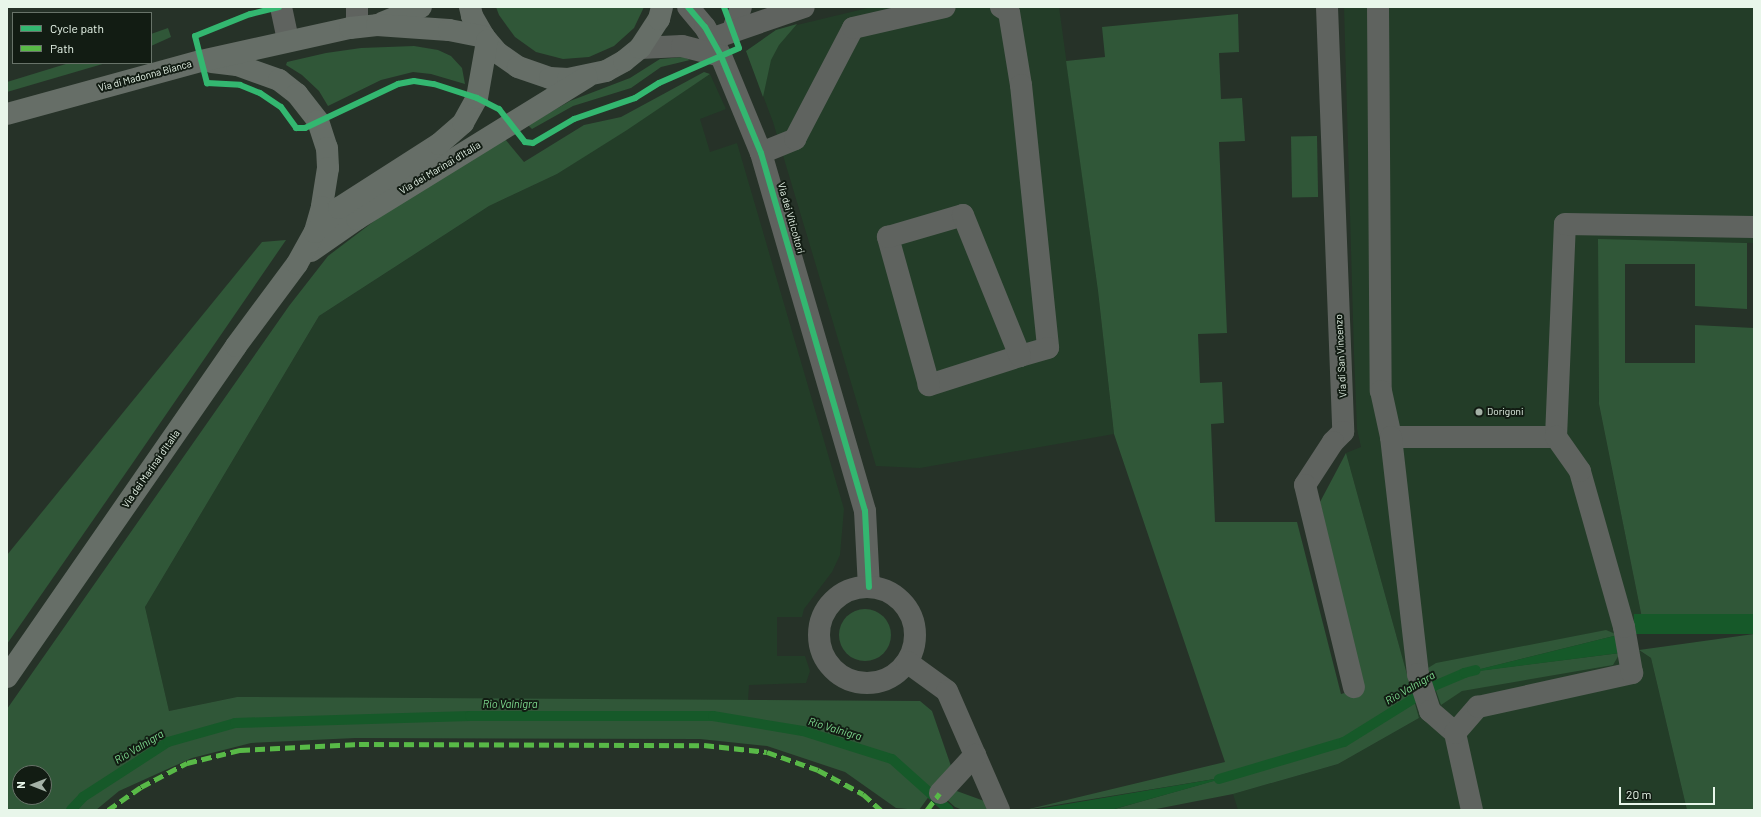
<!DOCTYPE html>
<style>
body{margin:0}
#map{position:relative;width:1761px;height:817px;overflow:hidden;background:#263228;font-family:Barlow,sans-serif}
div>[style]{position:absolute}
.built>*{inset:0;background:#233d28}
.green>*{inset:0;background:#305738;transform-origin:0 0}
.round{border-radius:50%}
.water>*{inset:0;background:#165929;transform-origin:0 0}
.stream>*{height:10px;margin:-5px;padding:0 5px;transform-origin:5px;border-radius:5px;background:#165929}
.minor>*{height:22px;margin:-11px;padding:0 11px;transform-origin:11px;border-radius:11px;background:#5f635f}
.minor>.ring{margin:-11px;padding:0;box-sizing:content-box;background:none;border:22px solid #5f635f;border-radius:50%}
.major>*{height:22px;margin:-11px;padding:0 11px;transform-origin:11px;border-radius:11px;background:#666e67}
.quiet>*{height:5px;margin-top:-2.5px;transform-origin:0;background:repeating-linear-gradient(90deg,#58b947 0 10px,transparent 0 15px)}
.cycleway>*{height:6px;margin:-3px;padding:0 3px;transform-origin:3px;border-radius:3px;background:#33b770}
.dots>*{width:11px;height:11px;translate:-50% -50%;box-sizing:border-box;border:2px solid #121c13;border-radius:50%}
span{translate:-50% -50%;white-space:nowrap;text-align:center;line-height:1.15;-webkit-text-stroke:4px #121c13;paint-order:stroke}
.street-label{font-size:10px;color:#e8f6ea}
.poi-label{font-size:10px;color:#e8f6ea}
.left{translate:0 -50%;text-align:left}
.water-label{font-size:11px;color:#7fdc90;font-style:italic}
.frame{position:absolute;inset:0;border:8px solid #e8f6ea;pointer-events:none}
.legend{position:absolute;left:12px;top:12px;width:140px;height:52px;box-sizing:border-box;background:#121c13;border:1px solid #687369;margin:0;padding:5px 7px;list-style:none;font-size:12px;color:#e8f6ea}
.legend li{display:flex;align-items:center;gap:8px;height:20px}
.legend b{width:20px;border:1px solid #687369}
.north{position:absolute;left:12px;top:765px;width:40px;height:40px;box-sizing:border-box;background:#121c13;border:1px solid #687369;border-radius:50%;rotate:270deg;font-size:11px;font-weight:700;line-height:16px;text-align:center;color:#e8f6ea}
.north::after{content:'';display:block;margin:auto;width:14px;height:18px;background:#a4b1a6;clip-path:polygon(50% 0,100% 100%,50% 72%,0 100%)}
.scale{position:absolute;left:1619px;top:787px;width:96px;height:18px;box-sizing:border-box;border:2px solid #e8f6ea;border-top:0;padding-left:5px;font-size:12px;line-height:14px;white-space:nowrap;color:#e8f6ea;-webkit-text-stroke:3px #121c13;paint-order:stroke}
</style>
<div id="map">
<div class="built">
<div style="clip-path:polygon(872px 7px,1059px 7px,1098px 291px,1114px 434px,920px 468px,876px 466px,773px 122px,746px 51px,776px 30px)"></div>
<div style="clip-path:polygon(1344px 7px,1754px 7px,1754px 243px,1598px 240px,1599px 404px,1643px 623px,1635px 630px,1638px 650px,1651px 658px,1687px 810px,1238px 810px,1233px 794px,1338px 764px,1419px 718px,1346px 453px,1361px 447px,1357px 429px,1354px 354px)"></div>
<div style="clip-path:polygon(710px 74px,726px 109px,700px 119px,710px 152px,737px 143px,844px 509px,840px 555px,832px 572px,804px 609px,802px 617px,777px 617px,777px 656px,805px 656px,810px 671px,806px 683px,749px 685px,748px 701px,237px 697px,169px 711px,145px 607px,319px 316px,489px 206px,557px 174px)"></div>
</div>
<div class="green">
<div style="clip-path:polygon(496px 7px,644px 7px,634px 28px,614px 46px,589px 57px,563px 59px,536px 52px,515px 37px,499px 15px)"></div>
<div style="clip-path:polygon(1238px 14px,1239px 52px,1219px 53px,1221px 99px,1242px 98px,1245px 141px,1219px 142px,1227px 333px,1198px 334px,1200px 383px,1222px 382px,1224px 423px,1211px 424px,1215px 522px,1297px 522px,1341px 694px,1362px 688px,1320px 502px,1346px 453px,1419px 718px,1338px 764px,1233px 794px,1151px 810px,1111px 810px,1227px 777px,1025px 810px,1225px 762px,1114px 434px,1098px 291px,1066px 61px,1105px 57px,1102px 27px)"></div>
<div style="clip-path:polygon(797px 24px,779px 45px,771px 60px,763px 97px,746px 51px,776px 30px)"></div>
<div style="clip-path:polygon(168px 28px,171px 37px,151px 46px,151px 34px)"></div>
<div style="clip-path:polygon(414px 46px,438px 50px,451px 56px,462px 68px,465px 84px,431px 74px,413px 72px,381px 80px,328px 106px,319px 91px,302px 75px,286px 65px,287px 62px,326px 53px,361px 48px)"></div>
<div style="clip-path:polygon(683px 57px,690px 60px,661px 67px,631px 88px,573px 106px,532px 129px,528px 125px,570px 101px,630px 78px,660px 59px)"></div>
<div style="clip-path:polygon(69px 63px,106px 63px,7px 92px,7px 82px)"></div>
<div style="clip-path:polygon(evenodd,704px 72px,710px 74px,627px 130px,557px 174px,489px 206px,319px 316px,145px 607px,169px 711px,237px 697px,920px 701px,932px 711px,951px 766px,919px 810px,896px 808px,845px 772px,767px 746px,700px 739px,355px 738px,251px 743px,192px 758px,119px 791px,96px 810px,7px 810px,7px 709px,289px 306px,328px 256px,398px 203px,505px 139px,524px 162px,584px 125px,621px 117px,704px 72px,20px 773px,44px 773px,44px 797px,20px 797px,20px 773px)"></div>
<div style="left:1317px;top:136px;width:61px;height:26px;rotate:89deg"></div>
<div style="clip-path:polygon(1598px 239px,1747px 243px,1747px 309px,1695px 306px,1695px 264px,1625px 264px,1625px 363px,1695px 363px,1695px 325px,1754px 328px,1754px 614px,1635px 630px,1643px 623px,1599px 404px)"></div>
<div style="clip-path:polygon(286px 240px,132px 464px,7px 644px,7px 555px,262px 242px)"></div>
<div class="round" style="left:839px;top:609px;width:52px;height:52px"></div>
<div style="clip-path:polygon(1606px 630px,1618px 635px,1469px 672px,1620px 653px,1613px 665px,1462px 691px,1441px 705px,1428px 668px,1436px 663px)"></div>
<div style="clip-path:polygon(1754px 634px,1754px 810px,1687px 810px,1651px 658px,1639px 650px)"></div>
<div style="clip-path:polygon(954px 790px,987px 802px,992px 810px,963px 810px,955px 807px,945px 798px)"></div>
</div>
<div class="water">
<div style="left:1754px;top:614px;width:20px;height:120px;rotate:90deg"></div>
<div style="clip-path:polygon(1618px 635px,1620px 653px,1464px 673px)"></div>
<div style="clip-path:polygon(1232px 776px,1111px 810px,1032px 810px)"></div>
</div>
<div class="stream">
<div style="left:1219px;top:779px;width:130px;rotate:-16.5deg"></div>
<div style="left:1344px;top:742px;width:106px;rotate:-31.9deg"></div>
<div style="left:1434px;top:686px;width:33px;rotate:-23deg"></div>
<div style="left:1464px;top:673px;width:12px;rotate:-14deg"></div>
<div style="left:71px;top:810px;width:18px;rotate:-47deg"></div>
<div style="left:83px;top:797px;width:101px;rotate:-32.9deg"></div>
<div style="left:168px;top:742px;width:70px;rotate:-15.8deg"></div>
<div style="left:235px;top:723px;width:235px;rotate:-1.7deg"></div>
<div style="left:470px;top:716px;width:243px"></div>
<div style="left:713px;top:716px;width:91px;rotate:9.5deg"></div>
<div style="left:803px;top:731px;width:93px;rotate:17.5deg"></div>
<div style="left:892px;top:759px;width:76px;rotate:41.8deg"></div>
</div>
<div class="minor">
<div style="left:281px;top:7px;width:34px;rotate:78deg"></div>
<div style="left:357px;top:7px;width:20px;rotate:90deg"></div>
<div style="left:688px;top:7px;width:26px;rotate:50deg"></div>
<div style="left:705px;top:27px;width:33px;rotate:61deg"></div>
<div style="left:721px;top:56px;width:105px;rotate:67.6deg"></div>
<div style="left:761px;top:153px;width:373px;rotate:73.8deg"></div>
<div style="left:865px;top:511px;width:76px;rotate:87deg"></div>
<div style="left:1001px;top:7px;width:9px;rotate:32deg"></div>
<div style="left:1009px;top:12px;width:74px;rotate:80.7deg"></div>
<div style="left:1021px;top:85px;width:264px;rotate:84.1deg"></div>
<div style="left:1048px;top:348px;width:29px;rotate:164deg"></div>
<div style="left:1020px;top:356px;width:96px;rotate:162.3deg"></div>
<div style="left:929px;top:385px;width:154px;rotate:-105.5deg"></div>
<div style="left:888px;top:237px;width:78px;rotate:-16.3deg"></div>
<div style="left:963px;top:215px;width:152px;rotate:68deg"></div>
<div style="left:1327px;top:7px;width:425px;rotate:87.8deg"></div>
<div style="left:1343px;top:432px;width:14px;rotate:135deg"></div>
<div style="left:1333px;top:442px;width:51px;rotate:123.1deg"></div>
<div style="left:1305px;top:485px;width:208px;rotate:76.4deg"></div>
<div style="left:1378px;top:7px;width:384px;rotate:89.6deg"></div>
<div style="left:1381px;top:391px;width:47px;rotate:77.7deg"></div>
<div style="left:1391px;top:437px;width:165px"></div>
<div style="left:1556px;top:437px;width:213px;rotate:-87.6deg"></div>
<div style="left:1565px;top:224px;width:189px;rotate:0.9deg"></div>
<div style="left:733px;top:30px;width:24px;rotate:-71deg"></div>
<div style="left:711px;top:39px;width:98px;rotate:-19deg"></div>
<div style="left:640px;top:48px;width:42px;rotate:-2.7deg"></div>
<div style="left:682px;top:46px;width:40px;rotate:14.4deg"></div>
<div style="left:761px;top:153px;width:37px;rotate:-22deg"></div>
<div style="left:795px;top:139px;width:125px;rotate:-62.4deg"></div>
<div style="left:853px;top:28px;width:94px;rotate:-12.9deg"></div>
<div style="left:1391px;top:437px;width:239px;rotate:83.5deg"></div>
<div style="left:1418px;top:674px;width:39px;rotate:72deg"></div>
<div style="left:1430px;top:711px;width:33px;rotate:41deg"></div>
<div style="left:1455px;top:733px;width:79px;rotate:77.6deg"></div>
<div class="ring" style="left:819px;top:587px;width:74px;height:74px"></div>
<div style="left:907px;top:662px;width:49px;rotate:35.9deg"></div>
<div style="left:947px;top:691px;width:130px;rotate:66.4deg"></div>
<div style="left:1455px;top:733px;width:35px;rotate:-49deg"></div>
<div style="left:1478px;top:707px;width:158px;rotate:-12.4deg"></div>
<div style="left:1632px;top:673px;width:47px;rotate:-99.9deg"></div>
<div style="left:1624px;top:627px;width:162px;rotate:-105.8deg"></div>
<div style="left:1580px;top:471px;width:42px;rotate:-125.2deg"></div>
<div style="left:940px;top:793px;width:52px;rotate:-47.4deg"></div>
</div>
<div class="major">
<div style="left:470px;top:7px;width:9px;rotate:77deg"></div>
<div style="left:472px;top:16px;width:24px;rotate:60deg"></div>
<div style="left:484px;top:37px;width:21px;rotate:49deg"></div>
<div style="left:498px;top:53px;width:24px;rotate:35deg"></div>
<div style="left:518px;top:67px;width:34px;rotate:19deg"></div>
<div style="left:550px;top:78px;width:18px;rotate:3deg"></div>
<div style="left:568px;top:79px;width:39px;rotate:-12deg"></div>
<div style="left:606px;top:71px;width:21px;rotate:-29deg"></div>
<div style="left:624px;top:61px;width:21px;rotate:-39deg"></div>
<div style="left:640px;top:48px;width:35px;rotate:-57deg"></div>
<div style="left:659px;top:19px;width:12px;rotate:-76deg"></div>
<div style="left:382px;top:23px;width:42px;rotate:-22.3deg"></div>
<div style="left:212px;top:62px;width:25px;rotate:7deg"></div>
<div style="left:237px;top:65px;width:45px;rotate:19.7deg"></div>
<div style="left:279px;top:80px;width:23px;rotate:38deg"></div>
<div style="left:297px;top:94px;width:34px;rotate:52deg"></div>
<div style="left:318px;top:121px;width:28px;rotate:72deg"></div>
<div style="left:327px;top:148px;width:20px;rotate:87deg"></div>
<div style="left:328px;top:168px;width:39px;rotate:99deg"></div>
<div style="left:322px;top:207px;width:25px;rotate:106deg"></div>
<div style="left:7px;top:114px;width:201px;rotate:-15.3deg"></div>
<div style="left:201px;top:61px;width:153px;rotate:-12.5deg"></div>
<div style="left:350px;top:28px;width:27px;rotate:-6deg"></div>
<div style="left:377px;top:25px;width:72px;rotate:4deg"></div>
<div style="left:449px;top:30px;width:36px;rotate:11deg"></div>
<div style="left:311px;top:251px;width:56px;rotate:-34.8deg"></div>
<div style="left:357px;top:219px;width:270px;rotate:-31.7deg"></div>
<div style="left:7px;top:677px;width:402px;rotate:-55.3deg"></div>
<div style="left:236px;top:346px;width:102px;rotate:-53.4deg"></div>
<div style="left:297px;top:264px;width:37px;rotate:-61deg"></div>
<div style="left:315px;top:232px;width:34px;rotate:-45deg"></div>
<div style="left:339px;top:208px;width:119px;rotate:-32.6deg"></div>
<div style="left:439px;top:144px;width:32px;rotate:-41deg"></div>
<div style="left:463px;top:123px;width:29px;rotate:-61deg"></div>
<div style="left:477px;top:98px;width:58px;rotate:-80deg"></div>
</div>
<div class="quiet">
<div style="left:108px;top:810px;width:40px;rotate:-34.9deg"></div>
<div style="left:141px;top:787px;width:52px;rotate:-27.6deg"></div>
<div style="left:187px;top:763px;width:55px;rotate:-13.8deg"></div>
<div style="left:240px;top:750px;width:119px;rotate:-2.9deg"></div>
<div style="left:359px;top:744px;width:345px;rotate:0.2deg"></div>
<div style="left:704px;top:745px;width:63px;rotate:6.3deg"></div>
<div style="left:767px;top:752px;width:54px;rotate:19.4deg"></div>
<div style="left:818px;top:770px;width:51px;rotate:28.1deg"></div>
<div style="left:863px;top:794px;width:24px;rotate:42deg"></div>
<div style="left:927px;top:810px;width:21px;rotate:-53deg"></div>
</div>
<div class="cycleway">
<div style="left:279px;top:7px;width:30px;rotate:166deg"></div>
<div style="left:250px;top:14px;width:59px;rotate:158.2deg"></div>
<div style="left:195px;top:36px;width:49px;rotate:75.7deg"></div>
<div style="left:207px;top:83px;width:33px;rotate:3deg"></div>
<div style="left:240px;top:85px;width:22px;rotate:22deg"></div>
<div style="left:260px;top:93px;width:25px;rotate:34deg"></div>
<div style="left:281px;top:107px;width:26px;rotate:54deg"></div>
<div style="left:296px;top:128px;width:9px"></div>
<div style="left:305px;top:128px;width:103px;rotate:-25.3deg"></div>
<div style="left:398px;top:84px;width:16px;rotate:-11deg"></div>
<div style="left:414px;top:81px;width:20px;rotate:9deg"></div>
<div style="left:434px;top:84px;width:45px;rotate:18deg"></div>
<div style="left:477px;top:98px;width:25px;rotate:27deg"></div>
<div style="left:499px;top:109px;width:42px;rotate:51.8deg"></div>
<div style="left:525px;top:142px;width:8px;rotate:7deg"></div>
<div style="left:533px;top:143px;width:48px;rotate:-30.3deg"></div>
<div style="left:574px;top:119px;width:65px;rotate:-19deg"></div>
<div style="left:635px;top:98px;width:28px;rotate:-32deg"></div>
<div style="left:659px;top:83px;width:87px;rotate:-23.6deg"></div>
<div style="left:739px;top:48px;width:44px;rotate:-110.1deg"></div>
<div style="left:688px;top:7px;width:26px;rotate:50deg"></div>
<div style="left:705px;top:27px;width:33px;rotate:61deg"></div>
<div style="left:721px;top:56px;width:105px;rotate:67.6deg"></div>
<div style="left:761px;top:153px;width:373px;rotate:73.8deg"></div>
<div style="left:865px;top:511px;width:76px;rotate:87deg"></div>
</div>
<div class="dots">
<div style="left:1479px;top:412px;background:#a4b1a6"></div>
</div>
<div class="street-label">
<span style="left:145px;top:76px;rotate:-15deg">Via di Madonna Bianca</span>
<span style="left:440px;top:168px;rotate:-31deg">Via dei Marinai d'Italia</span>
<span style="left:791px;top:218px;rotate:74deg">Via dei Viticoltori</span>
<span style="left:1341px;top:356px;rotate:-93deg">Via di San Vincenzo</span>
<span style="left:151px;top:469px;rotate:-55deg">Via dei Marinai d'Italia</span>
</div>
<div class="poi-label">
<span class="left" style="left:1487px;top:412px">Dorigoni</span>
</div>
<div class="water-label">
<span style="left:1410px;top:688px;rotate:-30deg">Rio Valnigra</span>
<span style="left:510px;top:704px">Rio Valnigra</span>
<span style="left:835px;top:729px;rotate:17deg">Rio Valnigra</span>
<span style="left:139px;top:747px;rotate:-31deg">Rio Valnigra</span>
</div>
<div class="frame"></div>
<ul class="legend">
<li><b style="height:5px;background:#33b770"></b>Cycle path</li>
<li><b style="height:5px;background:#58b947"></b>Path</li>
</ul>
<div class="north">N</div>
<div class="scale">20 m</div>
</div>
